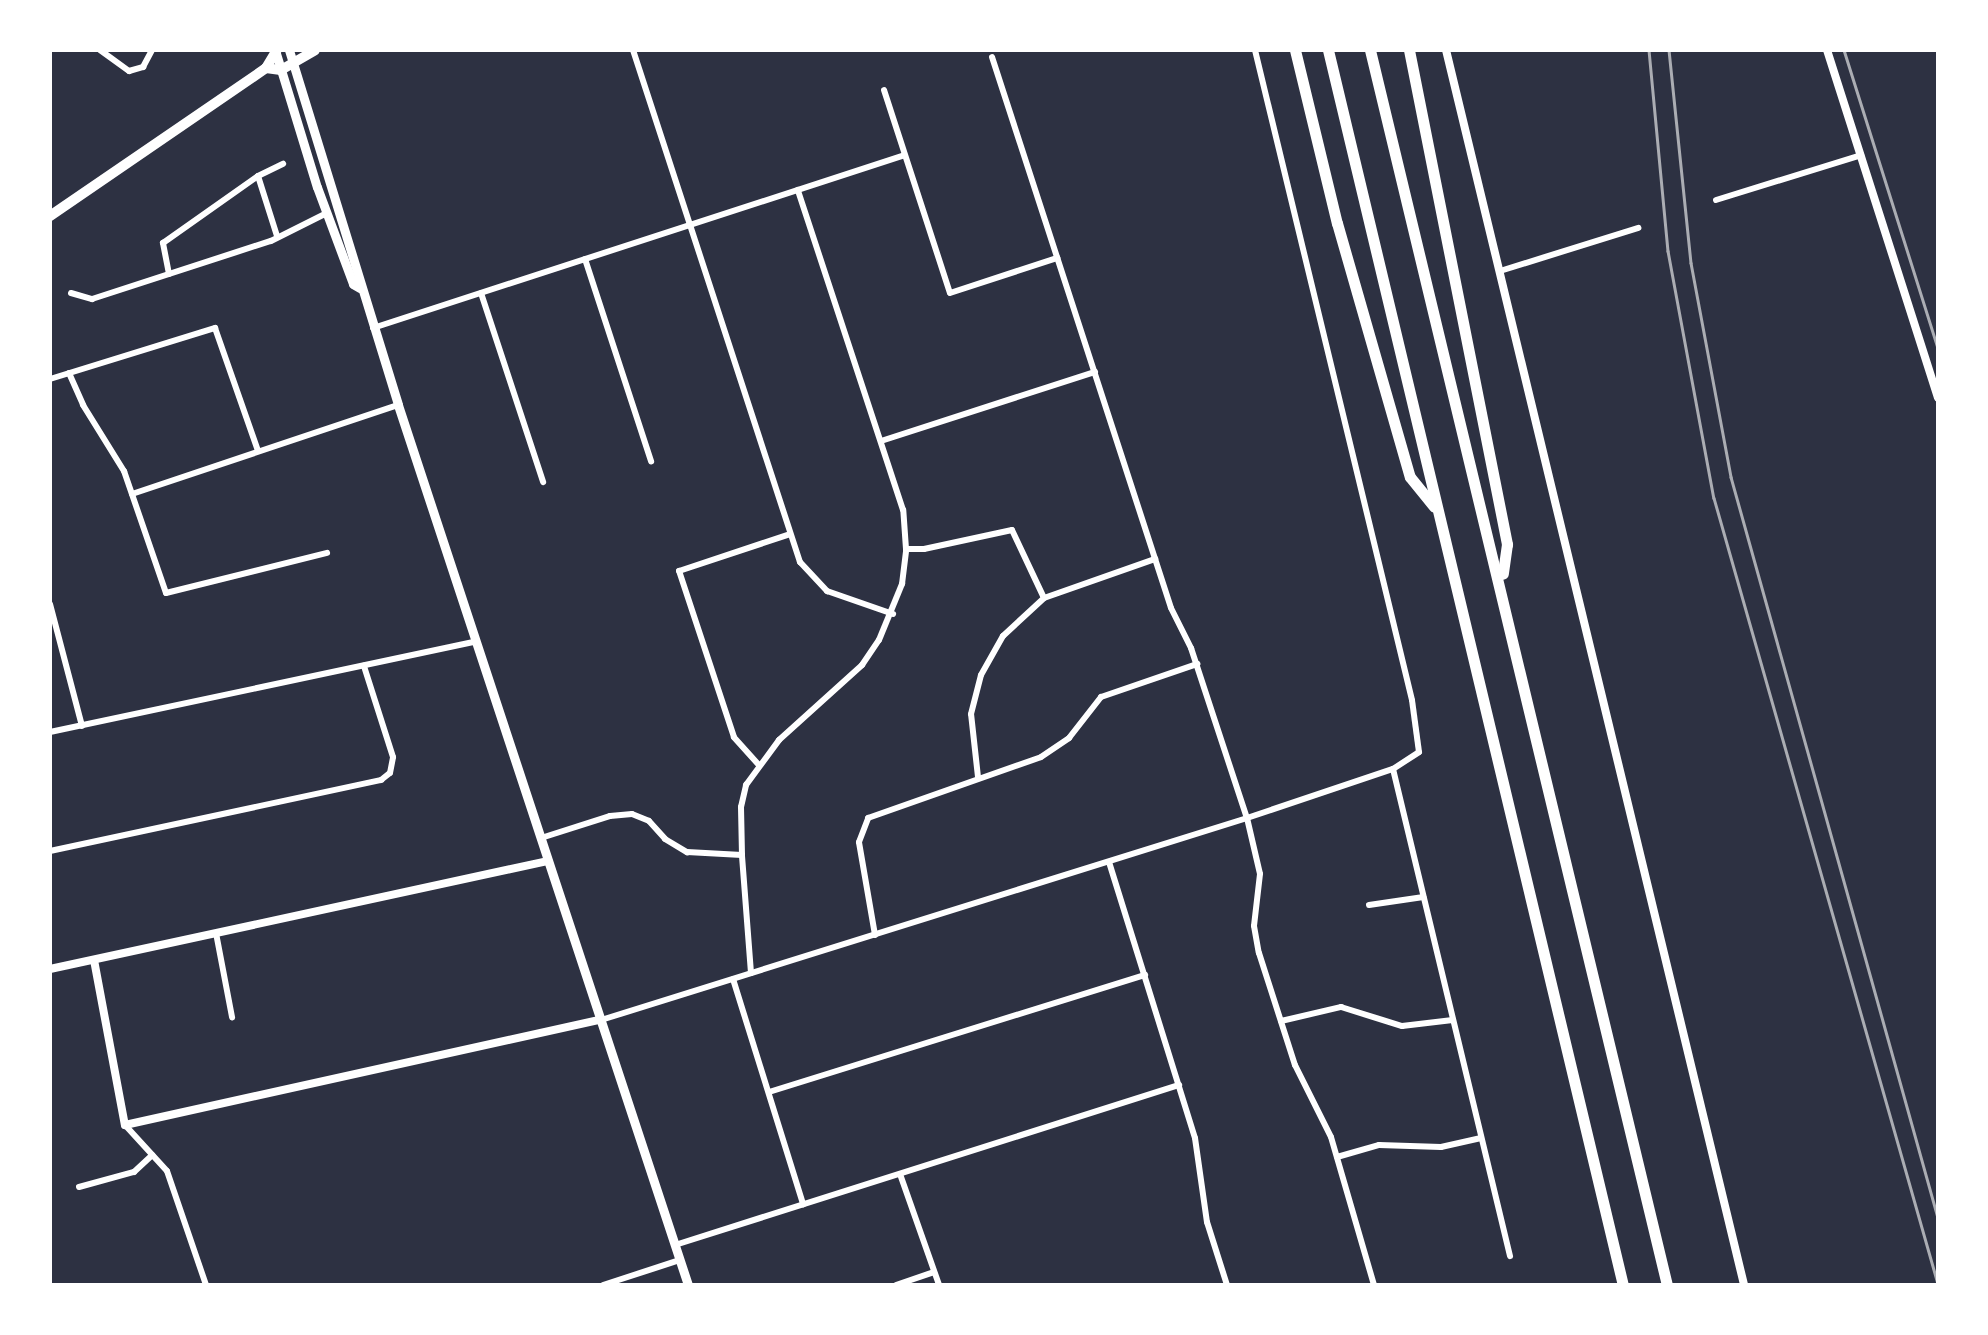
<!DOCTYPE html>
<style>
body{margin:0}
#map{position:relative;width:1988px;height:1335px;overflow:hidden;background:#2d3142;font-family:Literata,serif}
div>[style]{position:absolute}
.minor>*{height:6px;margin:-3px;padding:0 3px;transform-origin:3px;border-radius:3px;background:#fff}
.tertiary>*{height:8px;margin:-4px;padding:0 4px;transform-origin:4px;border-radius:4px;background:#fff}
.secondary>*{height:9px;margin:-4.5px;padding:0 4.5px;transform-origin:4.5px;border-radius:4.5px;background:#fff}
.primary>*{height:10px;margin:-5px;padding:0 5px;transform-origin:5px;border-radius:5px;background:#fff}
.motorway>*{height:11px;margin:-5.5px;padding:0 5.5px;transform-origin:5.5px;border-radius:5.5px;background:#fff}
.tram>*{height:2.5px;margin:-1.25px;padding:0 1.25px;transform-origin:1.25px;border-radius:1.25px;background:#abadb3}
.rail>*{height:2.5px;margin:-1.25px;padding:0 1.25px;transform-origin:1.25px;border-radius:1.25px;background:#abadb3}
span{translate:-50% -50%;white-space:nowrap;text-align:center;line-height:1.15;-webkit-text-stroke:10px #fff;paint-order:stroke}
.frame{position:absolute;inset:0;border:52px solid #fff;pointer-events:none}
</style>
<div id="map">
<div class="minor">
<div style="left:100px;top:50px;width:36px;rotate:36deg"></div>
<div style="left:129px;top:71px;width:15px;rotate:-16deg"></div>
<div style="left:143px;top:67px;width:19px;rotate:-62deg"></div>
<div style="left:633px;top:50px;width:539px;rotate:71.94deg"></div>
<div style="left:800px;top:562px;width:40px;rotate:47deg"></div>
<div style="left:827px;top:591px;width:70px;rotate:19.2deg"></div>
<div style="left:992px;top:57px;width:579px;rotate:72deg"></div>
<div style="left:1171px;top:608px;width:45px;rotate:63.4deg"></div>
<div style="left:1191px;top:648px;width:179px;rotate:71.8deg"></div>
<div style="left:1247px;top:818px;width:57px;rotate:76.9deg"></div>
<div style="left:1260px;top:874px;width:52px;rotate:96.6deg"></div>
<div style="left:1254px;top:926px;width:27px;rotate:80deg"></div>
<div style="left:1259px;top:953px;width:118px;rotate:72.2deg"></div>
<div style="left:1295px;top:1065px;width:80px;rotate:63.4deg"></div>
<div style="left:1331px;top:1137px;width:154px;rotate:73.8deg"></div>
<div style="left:884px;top:90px;width:213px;rotate:72deg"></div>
<div style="left:950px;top:293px;width:113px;rotate:-18.1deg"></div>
<div style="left:258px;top:176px;width:63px;rotate:72.4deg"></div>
<div style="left:1716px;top:200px;width:152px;rotate:-17.2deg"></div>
<div style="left:585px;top:259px;width:213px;rotate:71.9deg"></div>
<div style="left:1500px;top:271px;width:145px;rotate:-17.3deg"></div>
<div style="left:169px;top:274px;width:32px;rotate:-101deg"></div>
<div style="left:163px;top:243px;width:116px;rotate:-35.2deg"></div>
<div style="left:258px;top:176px;width:28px;rotate:-26deg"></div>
<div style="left:71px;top:293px;width:22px;rotate:16deg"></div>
<div style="left:92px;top:299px;width:188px;rotate:-18deg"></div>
<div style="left:271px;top:241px;width:63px;rotate:-26.6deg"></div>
<div style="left:481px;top:293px;width:199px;rotate:71.8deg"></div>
<div style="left:373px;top:328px;width:559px;rotate:-18.01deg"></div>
<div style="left:69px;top:373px;width:35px;rotate:66deg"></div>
<div style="left:83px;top:405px;width:78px;rotate:58.2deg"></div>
<div style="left:124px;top:471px;width:129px;rotate:71deg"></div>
<div style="left:166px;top:593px;width:166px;rotate:-14deg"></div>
<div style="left:50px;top:379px;width:173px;rotate:-17.2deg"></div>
<div style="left:215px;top:328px;width:130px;rotate:70.7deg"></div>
<div style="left:881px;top:441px;width:225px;rotate:-17.9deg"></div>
<div style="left:132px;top:494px;width:280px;rotate:-18.5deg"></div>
<div style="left:906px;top:549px;width:18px"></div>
<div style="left:924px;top:549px;width:90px;rotate:-12.2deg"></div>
<div style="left:1012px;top:530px;width:75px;rotate:64.8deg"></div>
<div style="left:50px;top:604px;width:126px;rotate:75.3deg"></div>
<div style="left:50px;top:732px;width:434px;rotate:-12deg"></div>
<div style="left:758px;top:764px;width:36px;rotate:-132deg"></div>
<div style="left:734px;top:737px;width:175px;rotate:-108.3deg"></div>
<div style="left:679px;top:571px;width:117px;rotate:-18.4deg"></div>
<div style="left:1393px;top:769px;width:501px;rotate:76.49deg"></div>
<div style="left:978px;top:777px;width:63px;rotate:-96.3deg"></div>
<div style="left:971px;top:714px;width:40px;rotate:-75.6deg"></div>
<div style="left:981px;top:675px;width:45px;rotate:-60.6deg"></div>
<div style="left:1003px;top:636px;width:56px;rotate:-42.8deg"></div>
<div style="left:1044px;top:598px;width:118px;rotate:-19.4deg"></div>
<div style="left:541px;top:838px;width:72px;rotate:-17.7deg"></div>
<div style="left:610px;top:816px;width:22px;rotate:-5deg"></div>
<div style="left:632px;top:814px;width:18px;rotate:22deg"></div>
<div style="left:649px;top:821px;width:24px;rotate:48deg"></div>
<div style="left:665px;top:839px;width:26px;rotate:31deg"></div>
<div style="left:687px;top:852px;width:55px;rotate:3.1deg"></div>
<div style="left:50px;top:851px;width:339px;rotate:-12.1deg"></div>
<div style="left:381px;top:780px;width:11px;rotate:-38deg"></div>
<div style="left:390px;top:773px;width:16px;rotate:-79deg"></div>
<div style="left:393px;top:757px;width:96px;rotate:-107.7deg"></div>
<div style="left:1109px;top:862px;width:289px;rotate:72.7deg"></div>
<div style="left:1195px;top:1138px;width:85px;rotate:81.9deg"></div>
<div style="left:1207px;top:1222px;width:66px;rotate:72.4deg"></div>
<div style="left:1369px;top:905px;width:55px;rotate:-8.4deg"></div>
<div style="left:216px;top:933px;width:86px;rotate:79.2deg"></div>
<div style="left:875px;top:935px;width:94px;rotate:-99.8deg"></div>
<div style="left:859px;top:842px;width:26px;rotate:-69deg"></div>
<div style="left:868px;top:818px;width:183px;rotate:-19.4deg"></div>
<div style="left:1041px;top:757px;width:34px;rotate:-34deg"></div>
<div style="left:1069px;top:738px;width:52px;rotate:-52deg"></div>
<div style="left:1101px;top:697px;width:102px;rotate:-19deg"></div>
<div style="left:751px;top:973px;width:118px;rotate:-94.4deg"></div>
<div style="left:742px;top:855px;width:48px;rotate:-91.2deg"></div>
<div style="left:741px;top:807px;width:23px;rotate:-77deg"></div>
<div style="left:746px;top:785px;width:56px;rotate:-53.7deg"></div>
<div style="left:779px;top:740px;width:112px;rotate:-42.1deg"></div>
<div style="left:862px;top:665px;width:30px;rotate:-56deg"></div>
<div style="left:879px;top:640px;width:61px;rotate:-67.7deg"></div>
<div style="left:902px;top:584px;width:35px;rotate:-83deg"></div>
<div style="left:906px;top:549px;width:39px;rotate:-94deg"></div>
<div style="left:903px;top:510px;width:337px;rotate:-108.2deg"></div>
<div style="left:733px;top:979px;width:236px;rotate:72.7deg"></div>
<div style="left:601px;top:1020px;width:677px;rotate:-17.36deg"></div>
<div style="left:1247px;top:818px;width:154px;rotate:-18.6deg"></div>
<div style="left:1393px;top:769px;width:31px;rotate:-33deg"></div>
<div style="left:1419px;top:752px;width:52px;rotate:-97.7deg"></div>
<div style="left:1412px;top:700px;width:669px;rotate:-103.58deg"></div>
<div style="left:1281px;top:1021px;width:62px;rotate:-13.1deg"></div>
<div style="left:1341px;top:1007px;width:64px;rotate:17.3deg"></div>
<div style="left:1402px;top:1026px;width:51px;rotate:-6.7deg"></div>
<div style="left:769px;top:1092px;width:394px;rotate:-17.3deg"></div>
<div style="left:125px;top:1125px;width:62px;rotate:47.6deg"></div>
<div style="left:167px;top:1171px;width:120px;rotate:71.1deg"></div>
<div style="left:1337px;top:1157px;width:44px;rotate:-15.9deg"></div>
<div style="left:1379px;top:1145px;width:62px;rotate:1.8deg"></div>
<div style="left:1441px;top:1147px;width:41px;rotate:-12.7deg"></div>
<div style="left:900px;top:1174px;width:118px;rotate:70.6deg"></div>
<div style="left:79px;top:1187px;width:57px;rotate:-15.3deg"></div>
<div style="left:134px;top:1172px;width:25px;rotate:-43deg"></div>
<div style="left:675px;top:1245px;width:529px;rotate:-17.61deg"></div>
<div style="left:603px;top:1285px;width:81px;rotate:-18deg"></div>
<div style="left:896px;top:1285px;width:40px;rotate:-18.9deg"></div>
</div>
<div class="tertiary">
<div style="left:1446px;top:50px;width:1270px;rotate:76.43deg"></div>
<div style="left:1827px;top:50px;width:365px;rotate:72.3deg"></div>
<div style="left:94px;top:960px;width:168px;rotate:79.4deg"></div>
<div style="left:125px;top:1125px;width:486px;rotate:-12.5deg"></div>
<div style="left:50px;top:969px;width:510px;rotate:-12.24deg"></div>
</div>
<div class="secondary">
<div style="left:275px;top:50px;width:143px;rotate:73deg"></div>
<div style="left:317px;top:187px;width:103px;rotate:69.6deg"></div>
<div style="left:353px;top:284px;width:8px;rotate:30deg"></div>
<div style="left:289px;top:50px;width:371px;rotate:72.9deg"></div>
<div style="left:398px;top:405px;width:927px;rotate:71.76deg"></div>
</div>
<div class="primary">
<div style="left:266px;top:68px;width:15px;rotate:8deg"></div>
<div style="left:281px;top:70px;width:39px;rotate:-30deg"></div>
<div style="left:50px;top:216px;width:262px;rotate:-34.4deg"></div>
<div style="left:266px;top:68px;width:21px;rotate:-59deg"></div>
</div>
<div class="motorway">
<div style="left:1295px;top:50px;width:178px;rotate:76.4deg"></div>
<div style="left:1337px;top:223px;width:264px;rotate:74deg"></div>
<div style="left:1410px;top:477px;width:38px;rotate:51deg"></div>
<div style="left:1328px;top:50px;width:1270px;rotate:76.57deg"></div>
<div style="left:1370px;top:50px;width:1270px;rotate:76.48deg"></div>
<div style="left:1409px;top:50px;width:504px;rotate:78.78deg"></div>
<div style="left:1507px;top:544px;width:30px;rotate:98deg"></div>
</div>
<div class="tram">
<div style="left:1844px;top:50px;width:312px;rotate:72.5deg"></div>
</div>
<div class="rail">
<div style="left:1649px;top:50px;width:202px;rotate:84.6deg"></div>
<div style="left:1668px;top:251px;width:251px;rotate:79.5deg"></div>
<div style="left:1714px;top:498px;width:817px;rotate:74.09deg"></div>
<div style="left:1669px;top:50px;width:214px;rotate:84.1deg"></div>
<div style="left:1691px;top:263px;width:218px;rotate:79.4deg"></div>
<div style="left:1731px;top:477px;width:769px;rotate:74.39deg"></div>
</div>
<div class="frame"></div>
</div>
